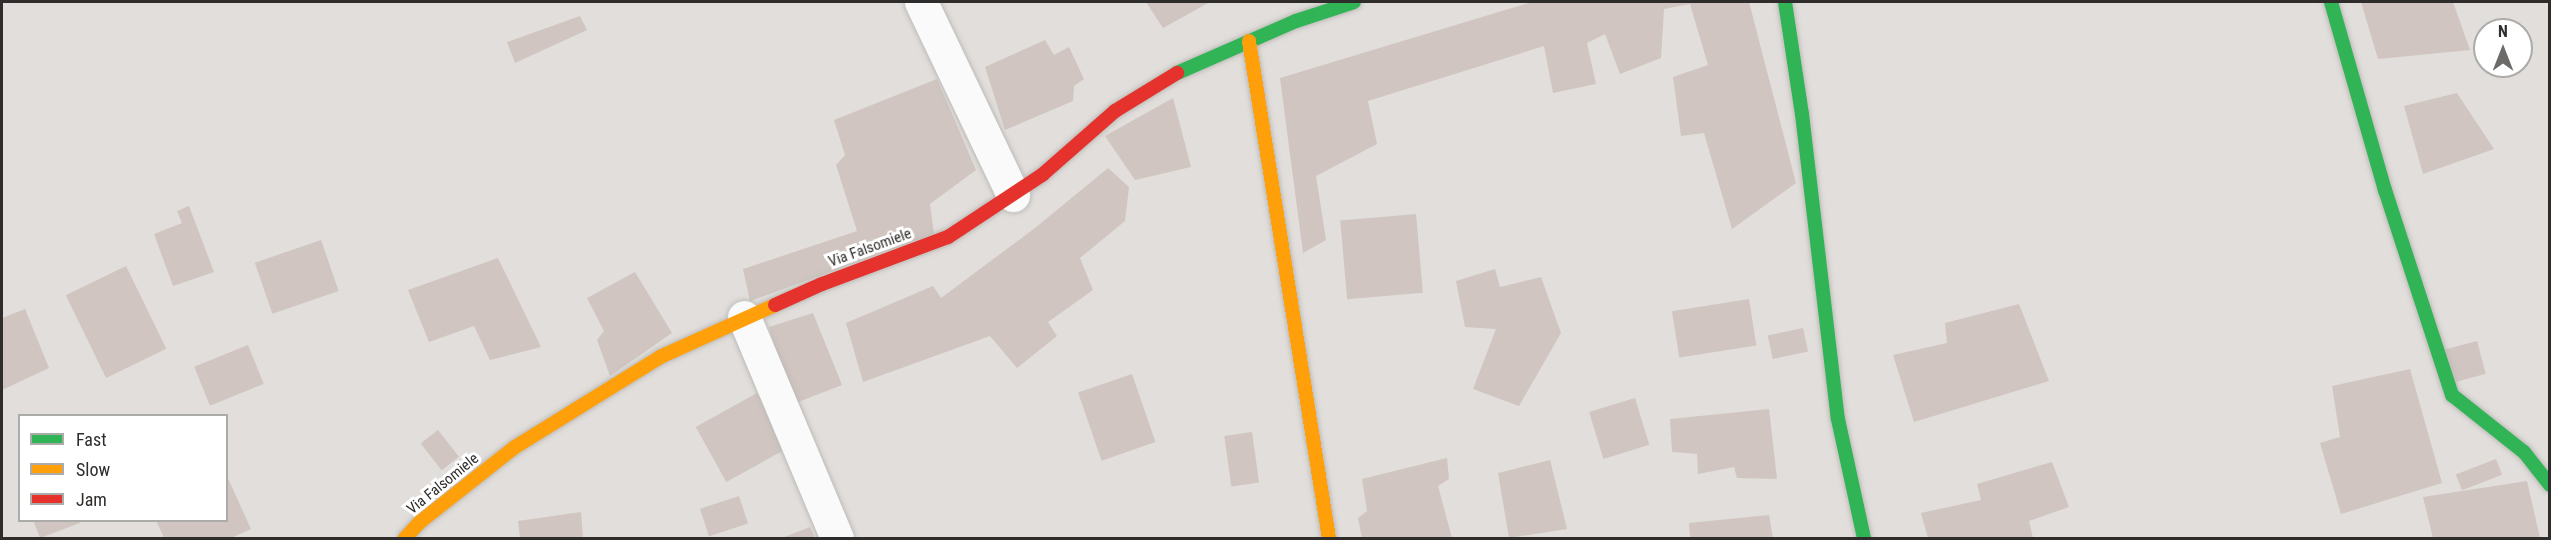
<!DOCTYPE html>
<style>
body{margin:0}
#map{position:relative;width:2551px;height:540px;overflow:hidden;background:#e1dedb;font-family:"Roboto Condensed",sans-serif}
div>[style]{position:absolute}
.building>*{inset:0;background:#d0c5c0;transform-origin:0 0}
.roads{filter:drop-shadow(0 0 2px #bdbbb8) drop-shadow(0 0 2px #bdbbb8)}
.street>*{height:33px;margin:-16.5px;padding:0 16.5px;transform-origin:16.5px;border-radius:16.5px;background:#fafafa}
.fast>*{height:14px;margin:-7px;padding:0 7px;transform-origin:7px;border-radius:7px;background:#30b455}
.slow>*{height:14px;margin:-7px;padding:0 7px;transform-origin:7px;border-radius:7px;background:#ff9f0a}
.jam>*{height:14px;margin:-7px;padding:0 7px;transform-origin:7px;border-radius:7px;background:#e5322d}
span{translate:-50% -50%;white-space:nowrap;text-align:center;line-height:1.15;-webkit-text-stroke:6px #fff;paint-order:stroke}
.street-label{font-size:15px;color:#2e2d2b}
.frame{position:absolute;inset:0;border:3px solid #2e2d2b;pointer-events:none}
.legend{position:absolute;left:18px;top:414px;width:210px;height:108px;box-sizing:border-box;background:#fff;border:2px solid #ababaa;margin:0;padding:8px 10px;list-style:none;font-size:18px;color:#2e2d2b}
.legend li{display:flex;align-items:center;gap:12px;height:30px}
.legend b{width:30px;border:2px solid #ababaa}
.north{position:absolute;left:2473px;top:18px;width:60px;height:60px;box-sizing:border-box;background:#fff;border:2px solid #ababaa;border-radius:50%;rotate:0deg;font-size:16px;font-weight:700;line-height:24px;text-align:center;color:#2e2d2b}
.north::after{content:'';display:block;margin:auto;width:21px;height:27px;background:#6d6b69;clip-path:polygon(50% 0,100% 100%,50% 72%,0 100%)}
</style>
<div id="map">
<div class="building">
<div style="clip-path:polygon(1146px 2px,1210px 2px,1163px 28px)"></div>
<div style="clip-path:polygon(1532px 2px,1749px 2px,1796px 183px,1732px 229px,1704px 133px,1681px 136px,1673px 77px,1708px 65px,1690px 4px,1664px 9px,1661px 58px,1620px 74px,1605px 34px,1587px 43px,1596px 84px,1553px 93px,1544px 46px,1368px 101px,1377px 144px,1316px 176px,1326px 240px,1303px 253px,1280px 78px)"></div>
<div style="clip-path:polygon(2361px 2px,2453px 2px,2470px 50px,2378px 59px)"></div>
<div style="clip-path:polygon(580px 16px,587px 30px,515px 63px,507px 42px)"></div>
<div style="clip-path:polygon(1045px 40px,1054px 55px,1069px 47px,1084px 79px,1074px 86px,1073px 101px,1005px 130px,985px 67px)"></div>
<div style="clip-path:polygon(937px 79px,976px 170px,930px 204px,934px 234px,750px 301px,743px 269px,857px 231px,836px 165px,845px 155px,834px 120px)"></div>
<div style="clip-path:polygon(2457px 93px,2494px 149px,2423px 174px,2404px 106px)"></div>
<div style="clip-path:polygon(1173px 98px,1191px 167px,1135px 180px,1105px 136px)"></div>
<div style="clip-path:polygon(1108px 168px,1129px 187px,1125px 221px,1080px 258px,1093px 290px,1048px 322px,1057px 336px,1017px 368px,990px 336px,863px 382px,846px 323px,933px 286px,941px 298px,1035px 228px)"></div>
<div style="clip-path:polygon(189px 206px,214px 272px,173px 286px,154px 234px,182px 223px,177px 211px)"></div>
<div style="left:1416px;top:214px;width:79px;height:76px;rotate:85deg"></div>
<div style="left:321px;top:240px;width:54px;height:70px;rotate:71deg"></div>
<div style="clip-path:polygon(498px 258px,541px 347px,490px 360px,474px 326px,429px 342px,408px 290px)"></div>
<div style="left:126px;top:266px;width:92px;height:67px;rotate:64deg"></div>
<div style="clip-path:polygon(1495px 269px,1500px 287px,1541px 277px,1561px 333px,1519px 406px,1473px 389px,1496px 329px,1465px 327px,1456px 281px)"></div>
<div style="clip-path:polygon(635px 272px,672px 333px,610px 376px,597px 340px,604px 331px,587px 298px)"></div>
<div style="left:1749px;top:299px;width:47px;height:78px;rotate:81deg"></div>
<div style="clip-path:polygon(2019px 304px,2049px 381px,1914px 422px,1893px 355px,1947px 343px,1945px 323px)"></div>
<div style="clip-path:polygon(25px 309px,49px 368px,2px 390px,2px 318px)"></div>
<div style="clip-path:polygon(813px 313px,842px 385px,793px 404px,769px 327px)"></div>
<div style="left:1803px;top:328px;width:24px;height:36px;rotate:78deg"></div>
<div style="left:2477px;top:341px;width:34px;height:36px;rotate:75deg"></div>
<div style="left:248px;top:345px;width:42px;height:58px;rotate:68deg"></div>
<div style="clip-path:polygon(2410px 369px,2442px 483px,2341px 514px,2320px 443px,2340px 437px,2332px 386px)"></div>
<div style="left:1132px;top:374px;width:72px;height:57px;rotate:71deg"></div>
<div style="left:757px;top:393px;width:63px;height:70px;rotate:61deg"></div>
<div style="left:1635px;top:398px;width:49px;height:48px;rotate:73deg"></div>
<div style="clip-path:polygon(1769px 409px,1777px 479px,1737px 478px,1734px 467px,1698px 474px,1697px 454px,1672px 452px,1670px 419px)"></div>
<div style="left:438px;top:430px;width:34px;height:22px;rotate:52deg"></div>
<div style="left:1252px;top:432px;width:51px;height:28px;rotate:82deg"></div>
<div style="clip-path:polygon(1447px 458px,1449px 479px,1438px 486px,1452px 538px,1362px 538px,1358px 518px,1367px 511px,1362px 479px)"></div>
<div style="left:2496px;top:459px;width:17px;height:43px;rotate:69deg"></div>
<div style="clip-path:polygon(1550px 460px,1567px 529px,1509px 538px,1498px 473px)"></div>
<div style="clip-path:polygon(2052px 462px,2069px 507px,2029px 521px,2033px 538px,1928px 538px,1921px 513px,1981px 500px,1977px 484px)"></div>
<div style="clip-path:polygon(226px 474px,251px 529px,231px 538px,164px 538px,156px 520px,226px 520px)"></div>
<div style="clip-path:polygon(2527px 481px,2540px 538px,2433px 538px,2423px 497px)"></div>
<div style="left:739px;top:496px;width:29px;height:41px;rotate:72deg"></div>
<div style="clip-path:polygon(581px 512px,583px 538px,520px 538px,518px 521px)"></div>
<div style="clip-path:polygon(1769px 515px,1773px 538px,1690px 538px,1689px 523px)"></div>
<div style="clip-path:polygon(33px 520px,78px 520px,80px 523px,40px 538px)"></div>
<div style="clip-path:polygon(810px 527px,815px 538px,782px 538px)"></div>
</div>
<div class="roads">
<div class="street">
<div style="left:921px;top:2px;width:214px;rotate:64.5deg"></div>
<div style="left:744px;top:317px;width:240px;rotate:67.2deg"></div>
</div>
<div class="fast">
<div style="left:1785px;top:2px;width:113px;rotate:81.4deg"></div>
<div style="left:1802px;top:114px;width:307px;rotate:83.3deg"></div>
<div style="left:1838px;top:419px;width:122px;rotate:77.7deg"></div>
<div style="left:2331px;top:2px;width:196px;rotate:74deg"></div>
<div style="left:2385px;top:190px;width:216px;rotate:71.9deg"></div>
<div style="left:2452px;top:395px;width:92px;rotate:38.4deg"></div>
<div style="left:2524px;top:452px;width:42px;rotate:51.8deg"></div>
<div style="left:1177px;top:73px;width:130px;rotate:-23.6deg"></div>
<div style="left:1296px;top:21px;width:61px;rotate:-18.1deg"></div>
</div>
<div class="slow">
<div style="left:1249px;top:41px;width:503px;rotate:80.86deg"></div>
<div style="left:405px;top:538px;width:22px;rotate:-47deg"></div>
<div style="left:420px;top:522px;width:121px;rotate:-38.3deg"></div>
<div style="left:515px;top:447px;width:171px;rotate:-31.8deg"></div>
<div style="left:660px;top:357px;width:126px;rotate:-24.3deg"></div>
</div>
<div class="jam">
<div style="left:775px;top:305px;width:51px;rotate:-24.1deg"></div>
<div style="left:822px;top:284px;width:134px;rotate:-20.5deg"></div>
<div style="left:948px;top:237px;width:113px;rotate:-33.4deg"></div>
<div style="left:1042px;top:175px;width:97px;rotate:-41.2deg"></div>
<div style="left:1115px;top:111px;width:73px;rotate:-31.5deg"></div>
</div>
</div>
<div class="street-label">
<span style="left:870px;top:248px;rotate:-20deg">Via Falsomiele</span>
<span style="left:443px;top:484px;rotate:-39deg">Via Falsomiele</span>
</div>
<div class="frame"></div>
<ul class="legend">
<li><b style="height:8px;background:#30b455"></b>Fast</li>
<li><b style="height:8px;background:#ff9f0a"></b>Slow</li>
<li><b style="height:8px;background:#e5322d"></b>Jam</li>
</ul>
<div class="north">N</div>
</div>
